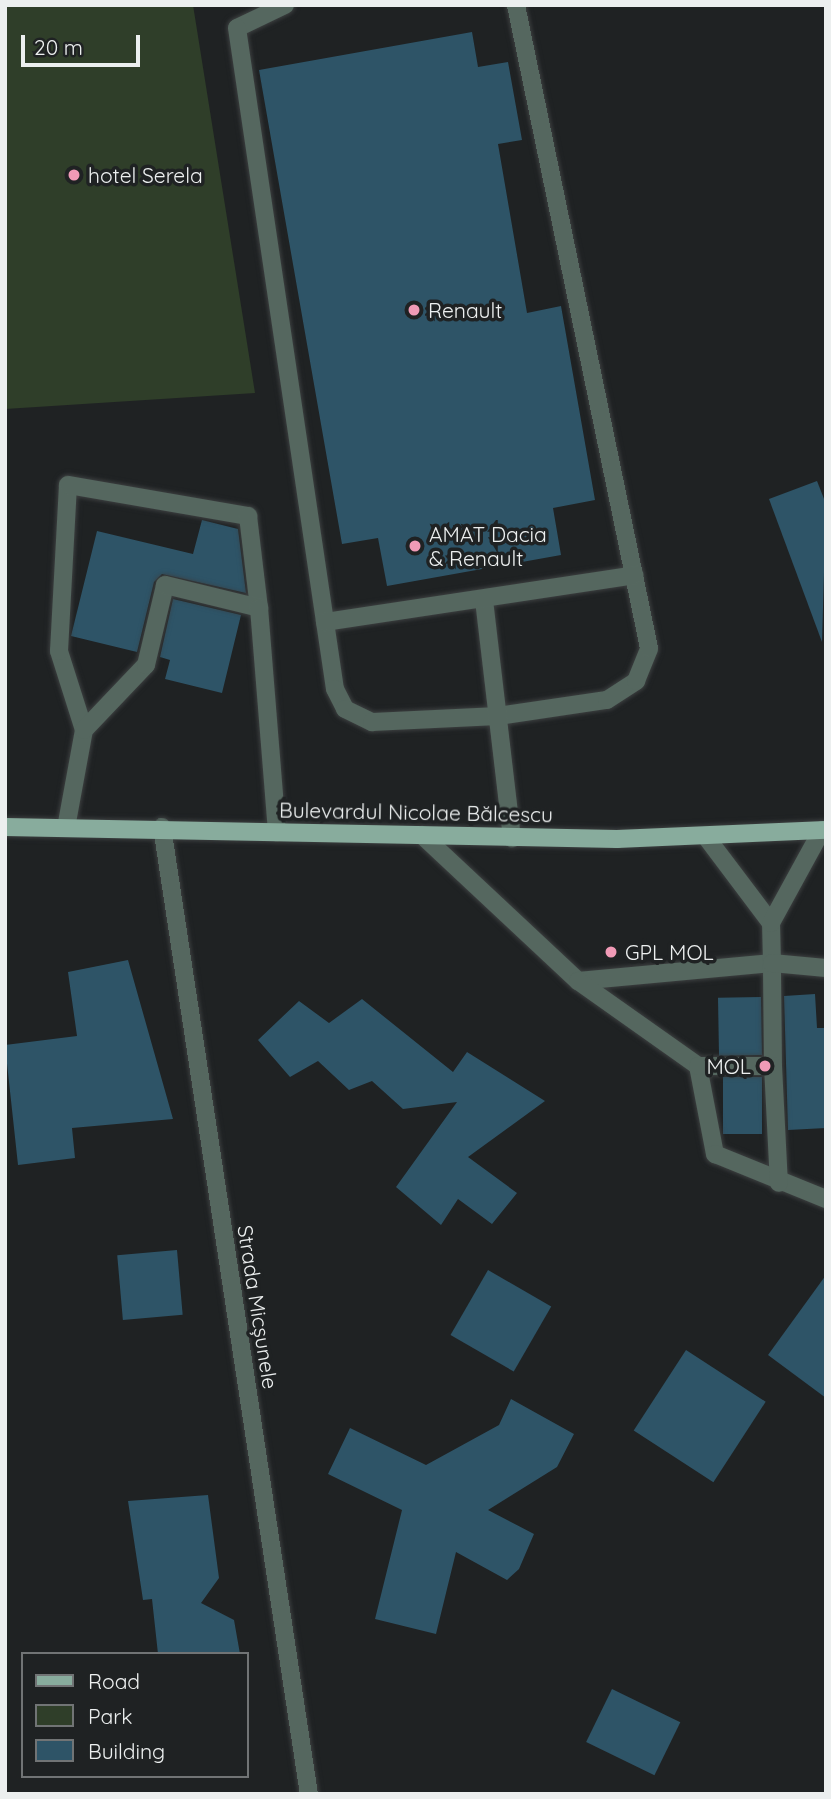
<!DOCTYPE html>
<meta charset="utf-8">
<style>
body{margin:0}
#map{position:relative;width:831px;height:1799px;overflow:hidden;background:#1f2223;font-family:Quicksand,sans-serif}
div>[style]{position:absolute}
.green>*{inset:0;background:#2f3e29}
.building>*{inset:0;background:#2e5467;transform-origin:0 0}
.roads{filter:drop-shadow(0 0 2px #3c3f40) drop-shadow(0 0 2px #3c3f40)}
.service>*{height:18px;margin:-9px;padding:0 9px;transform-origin:9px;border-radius:9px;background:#55675f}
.minor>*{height:18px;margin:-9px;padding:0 9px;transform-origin:9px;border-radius:9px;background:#55675f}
.primary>*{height:18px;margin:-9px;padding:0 9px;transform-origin:9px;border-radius:9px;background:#88ac9d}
.dots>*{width:19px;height:19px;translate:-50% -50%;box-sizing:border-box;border:4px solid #1f2223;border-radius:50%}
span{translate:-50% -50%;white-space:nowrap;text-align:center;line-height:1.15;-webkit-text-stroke:7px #1f2223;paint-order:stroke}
.poi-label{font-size:21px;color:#ecefef}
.left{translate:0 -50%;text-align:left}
.right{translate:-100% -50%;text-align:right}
.street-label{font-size:21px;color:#ecefef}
.frame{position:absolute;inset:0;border:7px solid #ecefef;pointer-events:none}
.legend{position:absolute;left:21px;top:1652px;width:228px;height:126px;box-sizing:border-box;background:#1f2223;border:2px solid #717475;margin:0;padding:9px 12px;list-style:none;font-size:21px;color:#ecefef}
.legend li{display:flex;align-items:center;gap:14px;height:35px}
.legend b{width:35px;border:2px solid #717475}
.scale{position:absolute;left:21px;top:35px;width:119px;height:32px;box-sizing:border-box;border:4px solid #ecefef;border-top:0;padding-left:9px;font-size:21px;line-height:24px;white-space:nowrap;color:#ecefef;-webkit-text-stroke:5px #1f2223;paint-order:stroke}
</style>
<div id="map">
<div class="green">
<div style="clip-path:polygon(5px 5px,193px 5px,255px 393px,5px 409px)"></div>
</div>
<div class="building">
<div style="clip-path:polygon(472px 32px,478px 67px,508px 62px,522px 140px,498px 144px,527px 313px,561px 306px,595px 500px,553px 508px,561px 555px,387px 586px,378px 538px,342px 544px,259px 70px)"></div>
<div style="clip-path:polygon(817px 481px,826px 504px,822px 642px,769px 499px)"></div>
<div style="clip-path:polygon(202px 520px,238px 529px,246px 593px,162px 574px,154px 582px,137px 652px,71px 636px,97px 531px,193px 554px)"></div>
<div style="clip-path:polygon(173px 599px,241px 615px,222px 693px,165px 679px,170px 660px,160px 657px)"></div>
<div style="clip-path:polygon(128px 960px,173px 1119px,72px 1128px,75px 1158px,18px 1165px,5px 1045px,77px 1036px,68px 972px)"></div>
<div style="clip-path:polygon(815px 994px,817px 1028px,826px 1028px,826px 1128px,788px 1130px,784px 996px)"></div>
<div style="left:761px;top:997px;width:58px;height:43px;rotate:89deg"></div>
<div style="clip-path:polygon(362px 999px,453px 1072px,467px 1052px,545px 1101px,468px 1157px,517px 1193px,492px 1224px,458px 1199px,441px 1225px,396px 1187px,457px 1102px,403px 1109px,372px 1081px,349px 1090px,318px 1061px,290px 1077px,258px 1040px,299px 1001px,329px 1023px)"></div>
<div style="left:723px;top:1077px;width:39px;height:57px"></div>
<div style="left:177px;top:1250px;width:65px;height:60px;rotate:85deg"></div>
<div style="left:488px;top:1270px;width:73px;height:75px;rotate:30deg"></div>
<div style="clip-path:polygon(826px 1275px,826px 1398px,768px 1355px)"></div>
<div style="left:686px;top:1350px;width:95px;height:96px;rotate:33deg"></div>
<div style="clip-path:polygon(511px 1399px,574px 1434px,557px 1467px,488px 1510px,534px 1534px,519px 1569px,507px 1580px,456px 1552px,436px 1634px,375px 1619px,402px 1510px,328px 1474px,350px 1428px,426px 1465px,499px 1425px)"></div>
<div style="clip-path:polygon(208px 1495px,219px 1578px,201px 1603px,234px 1620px,240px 1654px,158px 1654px,152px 1599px,143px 1600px,128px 1501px)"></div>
<div style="left:612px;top:1689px;width:76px;height:59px;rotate:26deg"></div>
</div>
<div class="roads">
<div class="service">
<div style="left:285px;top:5px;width:53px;rotate:154.4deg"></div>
<div style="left:237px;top:28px;width:668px;rotate:81.57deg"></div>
<div style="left:335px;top:689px;width:22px;rotate:63deg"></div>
<div style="left:345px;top:709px;width:30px;rotate:26deg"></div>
<div style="left:372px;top:722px;width:126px;rotate:-2.7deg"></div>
<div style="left:498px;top:716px;width:110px;rotate:-8.4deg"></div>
<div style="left:607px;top:700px;width:35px;rotate:-33deg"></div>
<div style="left:636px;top:681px;width:35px;rotate:-68deg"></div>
<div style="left:649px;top:648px;width:657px;rotate:-101.69deg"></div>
<div style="left:484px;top:600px;width:240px;rotate:83.3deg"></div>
<div style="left:325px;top:622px;width:313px;rotate:-8.6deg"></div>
<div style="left:84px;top:730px;width:83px;rotate:-107.6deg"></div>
<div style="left:59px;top:651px;width:166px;rotate:-86.9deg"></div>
<div style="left:68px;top:485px;width:183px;rotate:9.8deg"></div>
<div style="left:248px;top:516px;width:93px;rotate:83.2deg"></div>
<div style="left:66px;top:828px;width:100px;rotate:-79.6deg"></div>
<div style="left:84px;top:730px;width:90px;rotate:-46.4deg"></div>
<div style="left:146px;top:665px;width:82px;rotate:-76.6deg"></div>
<div style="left:165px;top:585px;width:97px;rotate:13.7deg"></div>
<div style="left:259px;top:608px;width:225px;rotate:85.4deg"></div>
<div style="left:422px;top:835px;width:214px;rotate:43.1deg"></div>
<div style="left:578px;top:981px;width:195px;rotate:-5.3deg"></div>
<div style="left:772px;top:963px;width:40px;rotate:-91.4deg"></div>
<div style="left:771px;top:923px;width:106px;rotate:-127deg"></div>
<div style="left:771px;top:923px;width:106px;rotate:-61.3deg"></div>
<div style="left:578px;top:981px;width:147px;rotate:35.3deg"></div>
<div style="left:698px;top:1066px;width:90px;rotate:79.1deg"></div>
<div style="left:715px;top:1154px;width:120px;rotate:22.1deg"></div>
<div style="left:698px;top:1066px;width:75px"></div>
<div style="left:773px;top:1066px;width:103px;rotate:-90.6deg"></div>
<div style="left:772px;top:963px;width:54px;rotate:5.3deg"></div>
<div style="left:773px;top:1066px;width:117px;rotate:87.1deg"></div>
</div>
<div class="minor">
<div style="left:162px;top:827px;width:978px;rotate:81.36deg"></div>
</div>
<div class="primary">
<div style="left:5px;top:827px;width:612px;rotate:1.12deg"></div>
<div style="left:617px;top:839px;width:209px;rotate:-2.5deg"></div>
</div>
</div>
<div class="dots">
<div style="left:74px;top:175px;background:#f09ab6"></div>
<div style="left:414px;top:310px;background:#f09ab6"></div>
<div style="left:415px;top:546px;background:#f09ab6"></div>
<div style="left:611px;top:952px;background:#f09ab6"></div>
<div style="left:765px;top:1066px;background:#f09ab6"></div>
</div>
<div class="poi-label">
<span class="left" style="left:88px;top:175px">hotel Serela</span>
<span class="left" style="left:428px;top:310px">Renault</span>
<span class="left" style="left:429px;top:546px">AMAT Dacia<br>&amp; Renault</span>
<span class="left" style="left:625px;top:952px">GPL MOL</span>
<span class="right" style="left:751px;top:1066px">MOL</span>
</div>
<div class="street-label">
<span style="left:416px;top:812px;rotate:1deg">Bulevardul Nicolae Bălcescu</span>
<span style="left:258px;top:1307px;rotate:81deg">Strada Micșunele</span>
</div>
<div class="frame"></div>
<ul class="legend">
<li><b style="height:9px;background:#88ac9d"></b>Road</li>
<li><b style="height:19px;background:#2f3e29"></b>Park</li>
<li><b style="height:19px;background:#2e5467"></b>Building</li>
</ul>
<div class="scale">20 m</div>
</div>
